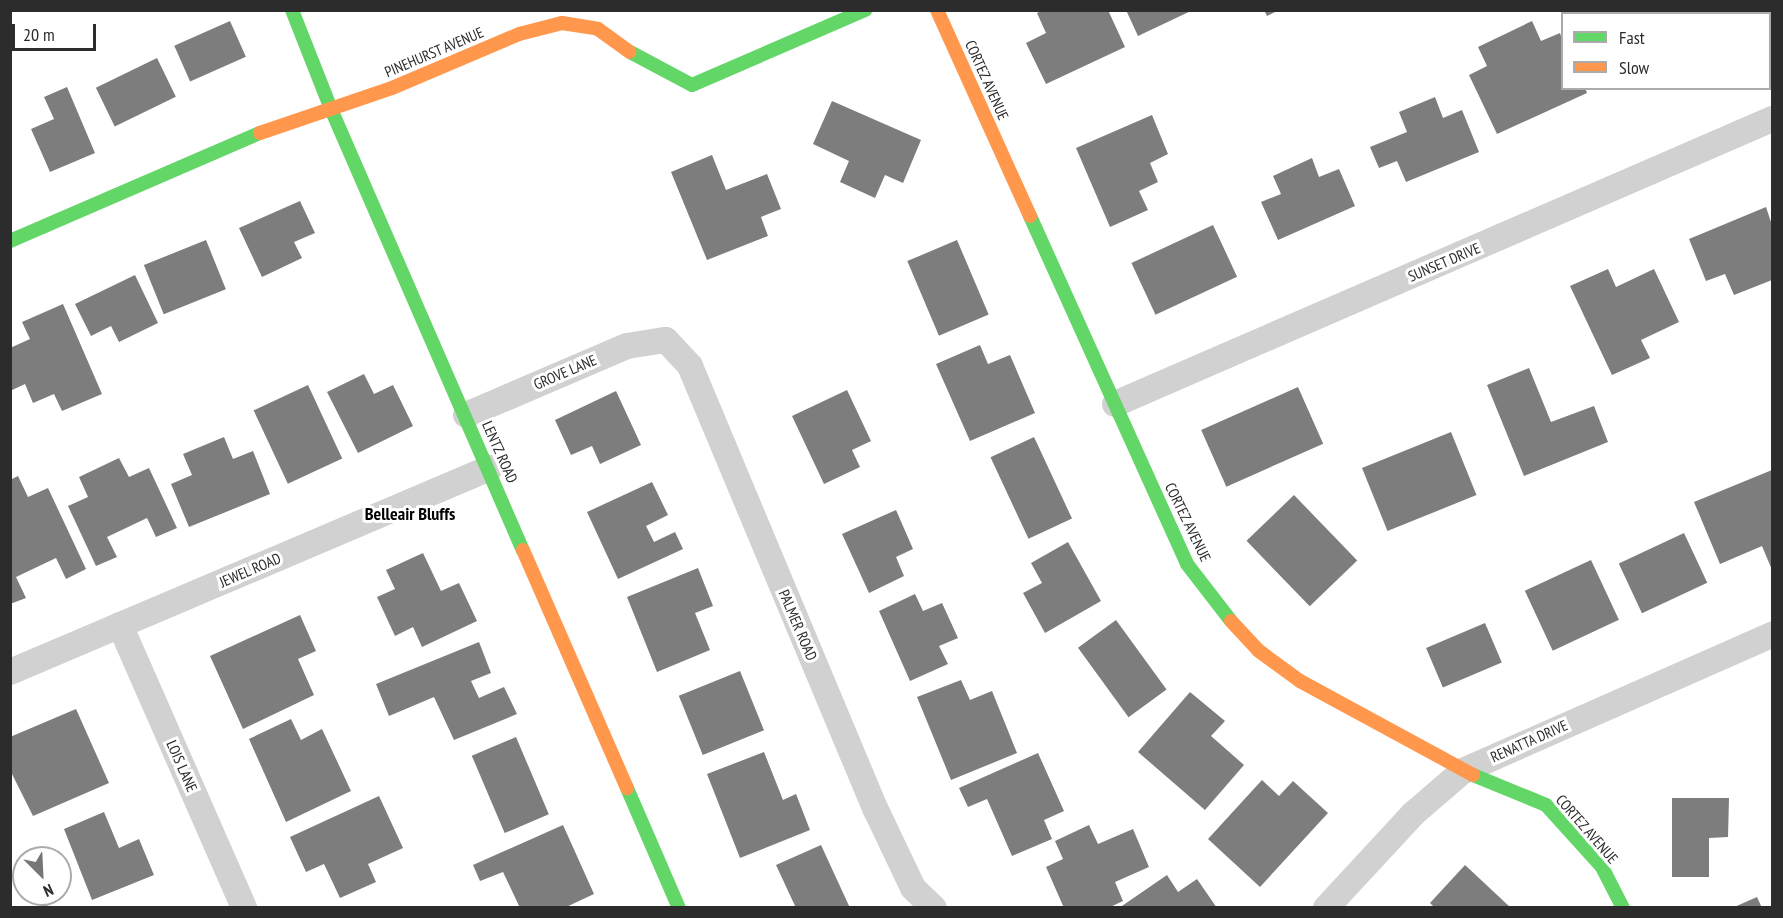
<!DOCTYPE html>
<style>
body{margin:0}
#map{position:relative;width:1783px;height:918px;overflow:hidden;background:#fff;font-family:"PT Sans Narrow",sans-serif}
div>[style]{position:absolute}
.building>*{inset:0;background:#7d7d7d;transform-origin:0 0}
.street>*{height:26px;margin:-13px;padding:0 13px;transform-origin:13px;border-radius:13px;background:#d1d1d1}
.fast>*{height:14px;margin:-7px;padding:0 7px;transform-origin:7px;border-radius:7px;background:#63d668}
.slow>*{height:14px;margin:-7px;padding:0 7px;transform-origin:7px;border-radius:7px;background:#ff974d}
span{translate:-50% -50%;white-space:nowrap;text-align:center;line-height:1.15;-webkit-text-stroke:6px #fff;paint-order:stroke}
.street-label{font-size:15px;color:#2c2c2c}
.quarter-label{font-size:18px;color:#000;font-weight:700}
.frame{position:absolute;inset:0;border:12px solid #2c2c2c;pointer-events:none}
.legend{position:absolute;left:1561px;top:12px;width:210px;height:78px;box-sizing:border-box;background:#fff;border:2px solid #ababab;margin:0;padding:8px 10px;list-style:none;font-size:18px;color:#2c2c2c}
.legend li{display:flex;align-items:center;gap:12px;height:30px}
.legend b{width:30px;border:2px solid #ababab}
.north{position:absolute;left:12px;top:846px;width:60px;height:60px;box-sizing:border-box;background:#fff;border:2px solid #ababab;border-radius:50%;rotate:156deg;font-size:16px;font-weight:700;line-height:24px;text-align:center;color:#2c2c2c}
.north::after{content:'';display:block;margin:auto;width:21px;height:27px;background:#767676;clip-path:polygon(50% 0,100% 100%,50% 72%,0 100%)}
.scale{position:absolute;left:12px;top:24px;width:84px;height:27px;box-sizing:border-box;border:3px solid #2c2c2c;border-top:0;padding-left:8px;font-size:18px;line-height:21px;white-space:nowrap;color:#2c2c2c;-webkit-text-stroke:4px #fff;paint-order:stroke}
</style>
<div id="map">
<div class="building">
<div style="clip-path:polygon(1043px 10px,1108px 10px,1125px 47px,1046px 84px,1026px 43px,1046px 33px,1037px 13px)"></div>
<div style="clip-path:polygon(1126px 10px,1193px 10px,1138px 36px)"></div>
<div style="clip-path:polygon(1264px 10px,1279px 10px,1267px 16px)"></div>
<div style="left:1597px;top:10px;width:107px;height:4px"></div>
<div style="left:230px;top:21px;width:39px;height:61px;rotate:66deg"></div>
<div style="clip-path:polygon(1532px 21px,1541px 41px,1560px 33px,1562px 39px,1562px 88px,1585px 88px,1587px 93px,1497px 134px,1469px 75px,1487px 66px,1478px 47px)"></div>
<div style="left:157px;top:58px;width:43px;height:68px;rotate:64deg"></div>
<div style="clip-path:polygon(67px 87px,95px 153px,50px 172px,31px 129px,54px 119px,44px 97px)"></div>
<div style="clip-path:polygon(1435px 97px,1443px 118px,1462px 110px,1479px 152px,1406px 182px,1397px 161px,1379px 168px,1370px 147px,1407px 132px,1399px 112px)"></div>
<div style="clip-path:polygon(832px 101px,921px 140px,903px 183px,885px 175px,875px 198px,840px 182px,849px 161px,813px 144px)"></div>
<div style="clip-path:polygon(1152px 115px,1168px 154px,1150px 163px,1158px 182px,1139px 191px,1148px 210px,1110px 227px,1076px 148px)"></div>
<div style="clip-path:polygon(712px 155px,726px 190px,767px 174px,781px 209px,761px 217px,768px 236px,707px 260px,671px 172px)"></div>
<div style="clip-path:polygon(1312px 158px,1319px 177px,1339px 169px,1355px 206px,1278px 240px,1261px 202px,1281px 194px,1273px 176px)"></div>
<div style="clip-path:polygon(300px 201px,315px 233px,294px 242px,302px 258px,262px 277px,239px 228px)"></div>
<div style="clip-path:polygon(1766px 207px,1772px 225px,1772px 280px,1734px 295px,1725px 274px,1706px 281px,1689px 239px)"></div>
<div style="left:1213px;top:225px;width:57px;height:90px;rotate:65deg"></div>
<div style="left:206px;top:240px;width:53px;height:67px;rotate:68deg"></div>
<div style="left:957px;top:240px;width:81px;height:54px;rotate:67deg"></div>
<div style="clip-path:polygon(1608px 269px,1616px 287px,1654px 269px,1679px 322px,1641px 340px,1650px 358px,1612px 375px,1570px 286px)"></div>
<div style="clip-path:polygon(135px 275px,158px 323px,119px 342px,111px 326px,91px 336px,75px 304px)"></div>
<div style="clip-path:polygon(63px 304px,102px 394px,62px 411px,54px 394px,33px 403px,25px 384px,10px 391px,10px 348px,30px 339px,22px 322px)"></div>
<div style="clip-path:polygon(980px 345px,988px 364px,1010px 355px,1035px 413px,970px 441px,936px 364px)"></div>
<div style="clip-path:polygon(1529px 368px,1551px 422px,1594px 406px,1608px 442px,1524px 476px,1487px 385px)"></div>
<div style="clip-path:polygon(364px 374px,374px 394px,393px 385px,413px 426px,358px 453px,327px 392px)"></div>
<div style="left:308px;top:385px;width:81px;height:60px;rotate:65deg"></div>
<div style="left:1298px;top:387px;width:62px;height:106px;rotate:66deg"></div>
<div style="clip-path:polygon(847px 390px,871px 441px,852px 450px,860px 467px,824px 484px,792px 416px)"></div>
<div style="clip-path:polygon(616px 391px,641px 445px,600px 464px,592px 446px,571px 455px,555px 420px)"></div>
<div style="left:1451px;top:432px;width:68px;height:96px;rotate:68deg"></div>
<div style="clip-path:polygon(224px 437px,233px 459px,253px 451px,270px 494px,189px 527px,171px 484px,192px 475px,183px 454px)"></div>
<div style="left:1034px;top:437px;width:90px;height:48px;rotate:65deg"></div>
<div style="clip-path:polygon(119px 458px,129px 477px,149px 468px,177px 528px,156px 537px,147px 518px,107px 537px,117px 557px,96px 566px,68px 506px,88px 497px,79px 477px)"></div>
<div style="clip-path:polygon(1772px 470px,1772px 570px,1762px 546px,1720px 564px,1694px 502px)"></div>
<div style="clip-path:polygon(18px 476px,28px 497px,48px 488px,86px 569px,66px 579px,56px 558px,16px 577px,26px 598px,10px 604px,10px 480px)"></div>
<div style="clip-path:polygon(652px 482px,668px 515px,646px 526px,654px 542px,675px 532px,683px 549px,618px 579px,587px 512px)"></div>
<div style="left:1294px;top:495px;width:91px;height:66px;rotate:46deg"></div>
<div style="clip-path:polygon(896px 510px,913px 549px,896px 557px,904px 576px,869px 593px,842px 534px)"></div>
<div style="left:1684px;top:533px;width:55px;height:72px;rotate:65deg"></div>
<div style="clip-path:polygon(1068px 542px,1101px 601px,1045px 633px,1023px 593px,1042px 583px,1031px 563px)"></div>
<div style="clip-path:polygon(423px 553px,441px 591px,459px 583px,477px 621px,422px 647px,413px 627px,395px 636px,377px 597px,395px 589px,386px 570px)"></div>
<div style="left:1591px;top:560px;width:66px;height:73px;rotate:65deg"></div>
<div style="clip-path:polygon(698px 568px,713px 606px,695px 613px,710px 650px,657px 672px,627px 597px)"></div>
<div style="clip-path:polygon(915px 594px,923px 611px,942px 603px,958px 638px,939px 646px,948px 664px,910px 681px,879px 611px)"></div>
<div style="clip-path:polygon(300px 615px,316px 651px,298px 659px,314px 695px,243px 729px,210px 656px)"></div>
<div style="left:1116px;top:620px;width:86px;height:47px;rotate:54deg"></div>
<div style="left:1485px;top:623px;width:43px;height:64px;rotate:67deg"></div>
<div style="clip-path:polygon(479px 642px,491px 673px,471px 681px,479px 698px,504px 687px,517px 714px,454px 740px,434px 697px,389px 716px,376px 684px)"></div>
<div style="left:740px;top:671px;width:64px;height:66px;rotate:68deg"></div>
<div style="clip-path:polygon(961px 680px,970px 700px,992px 691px,1017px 753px,951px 780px,917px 697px)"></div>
<div style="clip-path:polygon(1190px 692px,1225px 721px,1211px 736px,1244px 765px,1205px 810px,1138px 752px)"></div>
<div style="clip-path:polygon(76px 709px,109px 783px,33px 816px,10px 770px,10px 737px)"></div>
<div style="clip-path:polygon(291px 719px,301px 740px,322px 729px,351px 791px,286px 822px,249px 739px)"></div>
<div style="left:516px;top:737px;width:84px;height:48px;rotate:67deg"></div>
<div style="clip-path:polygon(764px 752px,783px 800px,796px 794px,810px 830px,740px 858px,707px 774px)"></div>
<div style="clip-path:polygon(1038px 753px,1064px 811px,1044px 820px,1052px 839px,1012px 856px,987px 799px,968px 807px,959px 788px)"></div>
<div style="clip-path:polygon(1262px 780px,1279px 796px,1293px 781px,1328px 813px,1260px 887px,1208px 839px)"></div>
<div style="clip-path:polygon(379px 796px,403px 848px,368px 864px,376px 882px,340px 898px,324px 864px,306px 872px,290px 837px)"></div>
<div style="clip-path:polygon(1672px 798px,1729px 798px,1728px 837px,1709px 838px,1709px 877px,1672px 877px)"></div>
<div style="clip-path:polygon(104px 812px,119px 848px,139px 839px,154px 875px,92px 900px,64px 829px)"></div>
<div style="clip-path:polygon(563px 825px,594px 894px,564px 908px,520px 908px,503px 872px,480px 881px,473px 865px)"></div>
<div style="clip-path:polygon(1089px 825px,1098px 844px,1133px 829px,1149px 867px,1115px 882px,1123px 901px,1108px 908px,1064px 908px,1046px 867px,1063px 859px,1055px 841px)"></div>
<div style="clip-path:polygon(821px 845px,850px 908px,796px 908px,776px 865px)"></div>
<div style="clip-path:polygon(1465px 865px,1511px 908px,1435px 908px,1430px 903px)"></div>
<div style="clip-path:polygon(1167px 875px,1178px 892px,1197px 879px,1217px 908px,1119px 908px)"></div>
<div style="clip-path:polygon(1757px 897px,1762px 908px,1732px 908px)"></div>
</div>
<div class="street">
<div style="left:1115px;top:404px;width:716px;rotate:-23.45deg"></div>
<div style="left:466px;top:415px;width:175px;rotate:-23.2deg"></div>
<div style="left:627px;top:346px;width:39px;rotate:-9deg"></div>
<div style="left:666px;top:340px;width:35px;rotate:47deg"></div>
<div style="left:690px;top:366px;width:481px;rotate:67.3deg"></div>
<div style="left:876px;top:810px;width:86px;rotate:64.6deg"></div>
<div style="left:913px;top:888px;width:29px;rotate:44deg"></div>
<div style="left:120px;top:625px;width:309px;rotate:66.3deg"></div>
<div style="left:10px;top:672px;width:522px;rotate:-23.03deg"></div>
<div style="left:1326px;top:908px;width:128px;rotate:-47.2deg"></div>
<div style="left:1413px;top:814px;width:66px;rotate:-40.7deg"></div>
<div style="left:1463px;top:771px;width:338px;rotate:-23.8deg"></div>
</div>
<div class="fast">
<div style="left:292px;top:10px;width:106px;rotate:68.5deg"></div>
<div style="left:331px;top:109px;width:481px;rotate:66.5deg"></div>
<div style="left:630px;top:52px;width:70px;rotate:28deg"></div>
<div style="left:692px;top:85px;width:189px;rotate:-23.4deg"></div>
<div style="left:1030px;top:216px;width:382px;rotate:65.7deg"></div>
<div style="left:1187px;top:564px;width:72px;rotate:52.3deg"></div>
<div style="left:10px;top:241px;width:272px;rotate:-23.4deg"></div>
<div style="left:1473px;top:775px;width:79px;rotate:22.3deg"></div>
<div style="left:1546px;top:805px;width:84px;rotate:47.9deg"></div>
<div style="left:1602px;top:867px;width:46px;rotate:62.9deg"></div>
<div style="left:627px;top:788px;width:131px;rotate:66.6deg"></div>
</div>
<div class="slow">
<div style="left:937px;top:10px;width:226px;rotate:65.7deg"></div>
<div style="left:260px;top:133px;width:139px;rotate:-18.8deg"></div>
<div style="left:392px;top:88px;width:138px;rotate:-23deg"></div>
<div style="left:519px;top:34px;width:44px;rotate:-14.3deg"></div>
<div style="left:562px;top:23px;width:36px;rotate:9deg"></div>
<div style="left:598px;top:29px;width:39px;rotate:36deg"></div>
<div style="left:523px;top:550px;width:260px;rotate:66.4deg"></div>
<div style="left:1231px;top:621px;width:41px;rotate:47deg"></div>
<div style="left:1259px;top:651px;width:51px;rotate:36.2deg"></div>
<div style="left:1300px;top:681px;width:197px;rotate:28.5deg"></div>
</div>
<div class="street-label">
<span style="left:434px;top:52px;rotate:-23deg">PINEHURST AVENUE</span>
<span style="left:987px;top:80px;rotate:66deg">CORTEZ AVENUE</span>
<span style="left:1444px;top:262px;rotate:-23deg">SUNSET DRIVE</span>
<span style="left:565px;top:372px;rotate:-23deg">GROVE LANE</span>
<span style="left:500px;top:452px;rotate:66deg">LENTZ ROAD</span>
<span style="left:1188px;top:522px;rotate:64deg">CORTEZ AVENUE</span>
<span style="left:250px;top:570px;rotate:-23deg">JEWEL ROAD</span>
<span style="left:798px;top:625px;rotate:67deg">PALMER ROAD</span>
<span style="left:1529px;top:741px;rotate:-24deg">RENATTA DRIVE</span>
<span style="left:182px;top:766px;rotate:66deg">LOIS LANE</span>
<span style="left:1587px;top:829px;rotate:49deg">CORTEZ AVENUE</span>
</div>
<div class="quarter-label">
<span style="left:410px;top:514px">Belleair Bluffs</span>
</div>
<div class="frame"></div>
<ul class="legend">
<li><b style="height:8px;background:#63d668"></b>Fast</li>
<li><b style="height:8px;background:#ff974d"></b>Slow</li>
</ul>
<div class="north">N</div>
<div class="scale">20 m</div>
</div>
